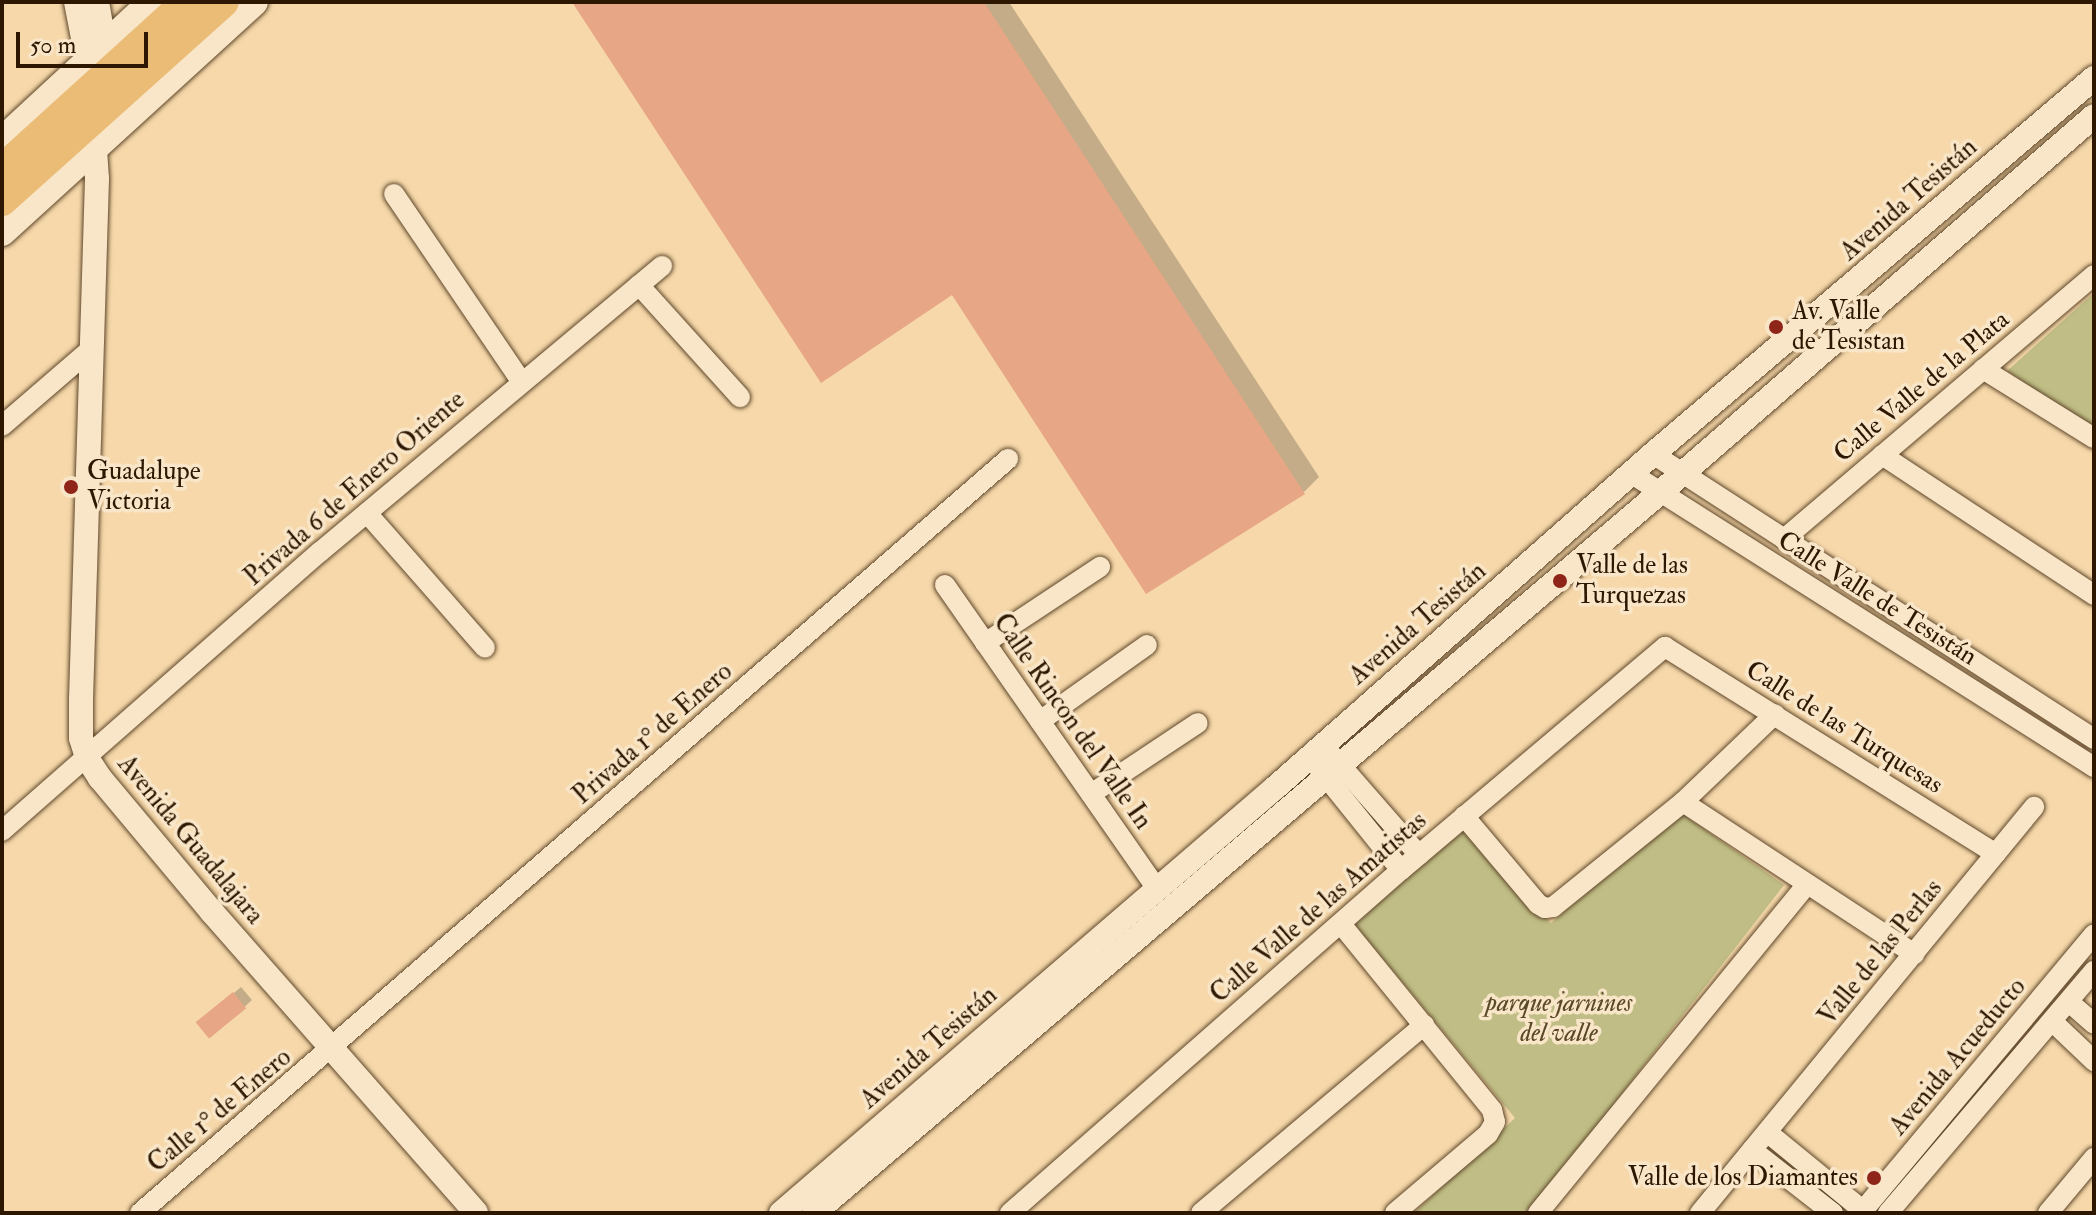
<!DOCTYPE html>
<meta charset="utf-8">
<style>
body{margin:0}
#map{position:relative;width:2096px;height:1215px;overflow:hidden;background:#f6d8aa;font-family:"IM FELL Double Pica",serif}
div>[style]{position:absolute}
.green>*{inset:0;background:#c0be86}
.shadow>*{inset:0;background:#0003}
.building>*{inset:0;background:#e7a685;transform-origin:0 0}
.roads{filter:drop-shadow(0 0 2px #5f472a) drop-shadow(0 0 2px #5f472a)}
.minor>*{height:20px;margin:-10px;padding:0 10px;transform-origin:10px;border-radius:10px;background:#f9e6c8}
.tertiary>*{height:24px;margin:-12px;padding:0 12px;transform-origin:12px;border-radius:12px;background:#f9e6c8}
.secondary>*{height:28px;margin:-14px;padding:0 14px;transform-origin:14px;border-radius:14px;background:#f9e6c8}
.primary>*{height:30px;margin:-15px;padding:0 15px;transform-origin:15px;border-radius:15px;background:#ebbc75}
.dots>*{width:22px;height:22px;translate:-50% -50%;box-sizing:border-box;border:4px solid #f9e6c8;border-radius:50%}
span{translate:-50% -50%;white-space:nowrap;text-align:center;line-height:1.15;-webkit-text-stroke:7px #f9e6c8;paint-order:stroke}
.street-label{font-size:26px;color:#2d1700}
.poi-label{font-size:26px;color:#2d1700}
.left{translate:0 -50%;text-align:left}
.right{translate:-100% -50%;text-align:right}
.park-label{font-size:26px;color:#594928;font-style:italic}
.frame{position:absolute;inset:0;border:4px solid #2d1700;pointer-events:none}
.scale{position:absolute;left:16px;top:32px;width:132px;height:36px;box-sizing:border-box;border:4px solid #2d1700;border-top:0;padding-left:10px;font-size:24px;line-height:28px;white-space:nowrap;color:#2d1700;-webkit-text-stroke:6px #f9e6c8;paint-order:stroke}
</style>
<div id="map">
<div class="green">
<div style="clip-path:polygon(2094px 293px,2094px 429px,2007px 371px)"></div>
<div style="clip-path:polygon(1681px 813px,1784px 885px,1529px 1213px,1414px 1213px,1515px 1118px,1355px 925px,1463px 824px,1551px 923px)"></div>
</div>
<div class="shadow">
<div style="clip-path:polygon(574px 2px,1009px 2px,1319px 477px,1304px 492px,952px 293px)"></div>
<div style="clip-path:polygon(241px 987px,252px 1000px,211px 1037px,206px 1017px)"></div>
</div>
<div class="building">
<div style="clip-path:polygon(572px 2px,984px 2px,1305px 494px,1146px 594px,952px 295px,821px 383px)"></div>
<div style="left:233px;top:992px;width:21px;height:48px;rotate:51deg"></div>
</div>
<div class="roads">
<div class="minor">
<div style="left:394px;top:194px;width:227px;rotate:55.8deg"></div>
<div style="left:639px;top:285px;width:151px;rotate:48deg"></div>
<div style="left:1983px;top:369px;width:131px;rotate:31.9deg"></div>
<div style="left:2px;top:426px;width:116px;rotate:-40.8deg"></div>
<div style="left:1653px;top:454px;width:525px;rotate:32.87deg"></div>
<div style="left:1882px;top:455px;width:254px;rotate:33.4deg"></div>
<div style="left:1632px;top:474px;width:547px;rotate:32.38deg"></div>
<div style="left:367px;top:513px;width:179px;rotate:48.8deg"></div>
<div style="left:1784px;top:539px;width:407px;rotate:-40.4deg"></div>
<div style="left:945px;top:585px;width:371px;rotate:55.1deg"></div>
<div style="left:985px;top:643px;width:138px;rotate:-33.5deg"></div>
<div style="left:1040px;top:721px;width:131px;rotate:-35.4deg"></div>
<div style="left:1323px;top:745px;width:146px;rotate:48.9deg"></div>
<div style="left:1310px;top:757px;width:145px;rotate:51.2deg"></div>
<div style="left:1091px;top:794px;width:128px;rotate:-33.6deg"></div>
<div style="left:1683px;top:802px;width:277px;rotate:33.3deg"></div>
<div style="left:1464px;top:816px;width:115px;rotate:49.9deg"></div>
<div style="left:1538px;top:904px;width:8px;rotate:30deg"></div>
<div style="left:1545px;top:908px;width:8px;rotate:-7deg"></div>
<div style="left:1553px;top:907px;width:167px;rotate:-38.9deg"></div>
<div style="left:1683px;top:802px;width:127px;rotate:-43.7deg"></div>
<div style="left:2px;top:831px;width:423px;rotate:-41.3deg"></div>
<div style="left:320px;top:552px;width:446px;rotate:-39.9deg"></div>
<div style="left:1341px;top:924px;width:240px;rotate:50.9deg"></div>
<div style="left:1492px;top:1110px;width:12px;rotate:76deg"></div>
<div style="left:1495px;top:1122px;width:14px;rotate:120deg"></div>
<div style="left:1488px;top:1134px;width:122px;rotate:139.7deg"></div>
<div style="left:2069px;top:1002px;width:33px;rotate:41deg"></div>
<div style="left:2053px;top:1022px;width:57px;rotate:43.6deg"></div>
<div style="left:1767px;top:1132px;width:128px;rotate:39.3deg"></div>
<div style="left:1752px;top:1150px;width:103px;rotate:37.9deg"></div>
<div style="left:140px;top:1213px;width:1150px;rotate:-40.98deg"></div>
<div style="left:1010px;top:1213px;width:520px;rotate:-41.26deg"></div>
<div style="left:1401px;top:870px;width:346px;rotate:-40.2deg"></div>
<div style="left:1665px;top:647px;width:390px;rotate:32deg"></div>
<div style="left:1201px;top:1213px;width:292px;rotate:-40.1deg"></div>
<div style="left:1538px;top:1213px;width:423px;rotate:-50.7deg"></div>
<div style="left:1700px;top:1213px;width:526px;rotate:-50.56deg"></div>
<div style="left:1861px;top:1213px;width:363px;rotate:-50.1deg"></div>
<div style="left:1888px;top:1213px;width:318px;rotate:-49.6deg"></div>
<div style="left:2048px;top:1213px;width:72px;rotate:-50.1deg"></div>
</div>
<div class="tertiary">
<div style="left:76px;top:2px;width:73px;rotate:79deg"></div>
<div style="left:97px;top:2px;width:58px;rotate:80deg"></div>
<div style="left:94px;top:135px;width:44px;rotate:86.1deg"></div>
<div style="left:97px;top:179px;width:520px;rotate:91.76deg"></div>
<div style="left:81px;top:699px;width:39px;rotate:90deg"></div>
<div style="left:81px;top:738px;width:21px;rotate:73deg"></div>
<div style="left:87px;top:758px;width:24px;rotate:57deg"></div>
<div style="left:100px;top:778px;width:175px;rotate:50.1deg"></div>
<div style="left:212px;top:912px;width:400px;rotate:48.7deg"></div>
<div style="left:781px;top:1213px;width:653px;rotate:-40.72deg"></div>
<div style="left:1276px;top:787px;width:503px;rotate:-41.45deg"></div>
<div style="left:1653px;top:454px;width:580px;rotate:-40.45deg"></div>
<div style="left:814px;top:1213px;width:1141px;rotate:-40.42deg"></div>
<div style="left:1683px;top:473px;width:544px;rotate:-40.98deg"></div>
</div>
<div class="secondary">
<div style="left:2px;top:141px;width:205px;rotate:-42.8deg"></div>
<div style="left:2px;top:232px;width:341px;rotate:-42.4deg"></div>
</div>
<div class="primary">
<div style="left:2px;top:169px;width:248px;rotate:-42.2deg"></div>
<div style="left:2px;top:201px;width:298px;rotate:-41.9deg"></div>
</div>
</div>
<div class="dots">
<div style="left:1776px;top:327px;background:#8f2418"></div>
<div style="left:71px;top:487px;background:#8f2418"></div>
<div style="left:1560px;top:581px;background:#8f2418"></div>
<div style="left:1874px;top:1178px;background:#8f2418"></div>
</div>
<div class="street-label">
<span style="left:1909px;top:200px;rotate:-41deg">Avenida Tesistán</span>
<span style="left:1922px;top:387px;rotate:-40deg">Calle Valle de la Plata</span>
<span style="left:355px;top:489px;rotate:-41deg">Privada 6 de Enero Oriente</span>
<span style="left:1877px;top:599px;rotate:32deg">Calle Valle de Tesistán</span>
<span style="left:1418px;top:624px;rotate:-41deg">Avenida Tesistán</span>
<span style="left:1072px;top:722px;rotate:55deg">Calle Rincon del Valle In</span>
<span style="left:1844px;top:728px;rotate:32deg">Calle de las Turquesas</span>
<span style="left:653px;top:734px;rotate:-41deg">Privada 1° de Enero</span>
<span style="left:190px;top:840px;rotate:50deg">Avenida Guadalajara</span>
<span style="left:1319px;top:908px;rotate:-41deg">Calle Valle de las Amatistas</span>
<span style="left:1881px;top:953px;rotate:-51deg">Valle de las Perlas</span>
<span style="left:929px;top:1048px;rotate:-41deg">Avenida Tesistán</span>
<span style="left:1958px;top:1057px;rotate:-50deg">Avenida Acueducto</span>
<span style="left:220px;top:1111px;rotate:-40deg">Calle 1° de Enero</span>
</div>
<div class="poi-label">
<span class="left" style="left:1792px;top:327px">Av. Valle<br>de Tesistan</span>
<span class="left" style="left:87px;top:487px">Guadalupe<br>Victoria</span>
<span class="left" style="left:1576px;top:581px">Valle de las<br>Turquezas</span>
<span class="right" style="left:1858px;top:1178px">Valle de los Diamantes</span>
</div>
<div class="park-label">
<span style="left:1559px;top:1019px">parque jarnines<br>del valle</span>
</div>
<div class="frame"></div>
<div class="scale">50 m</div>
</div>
